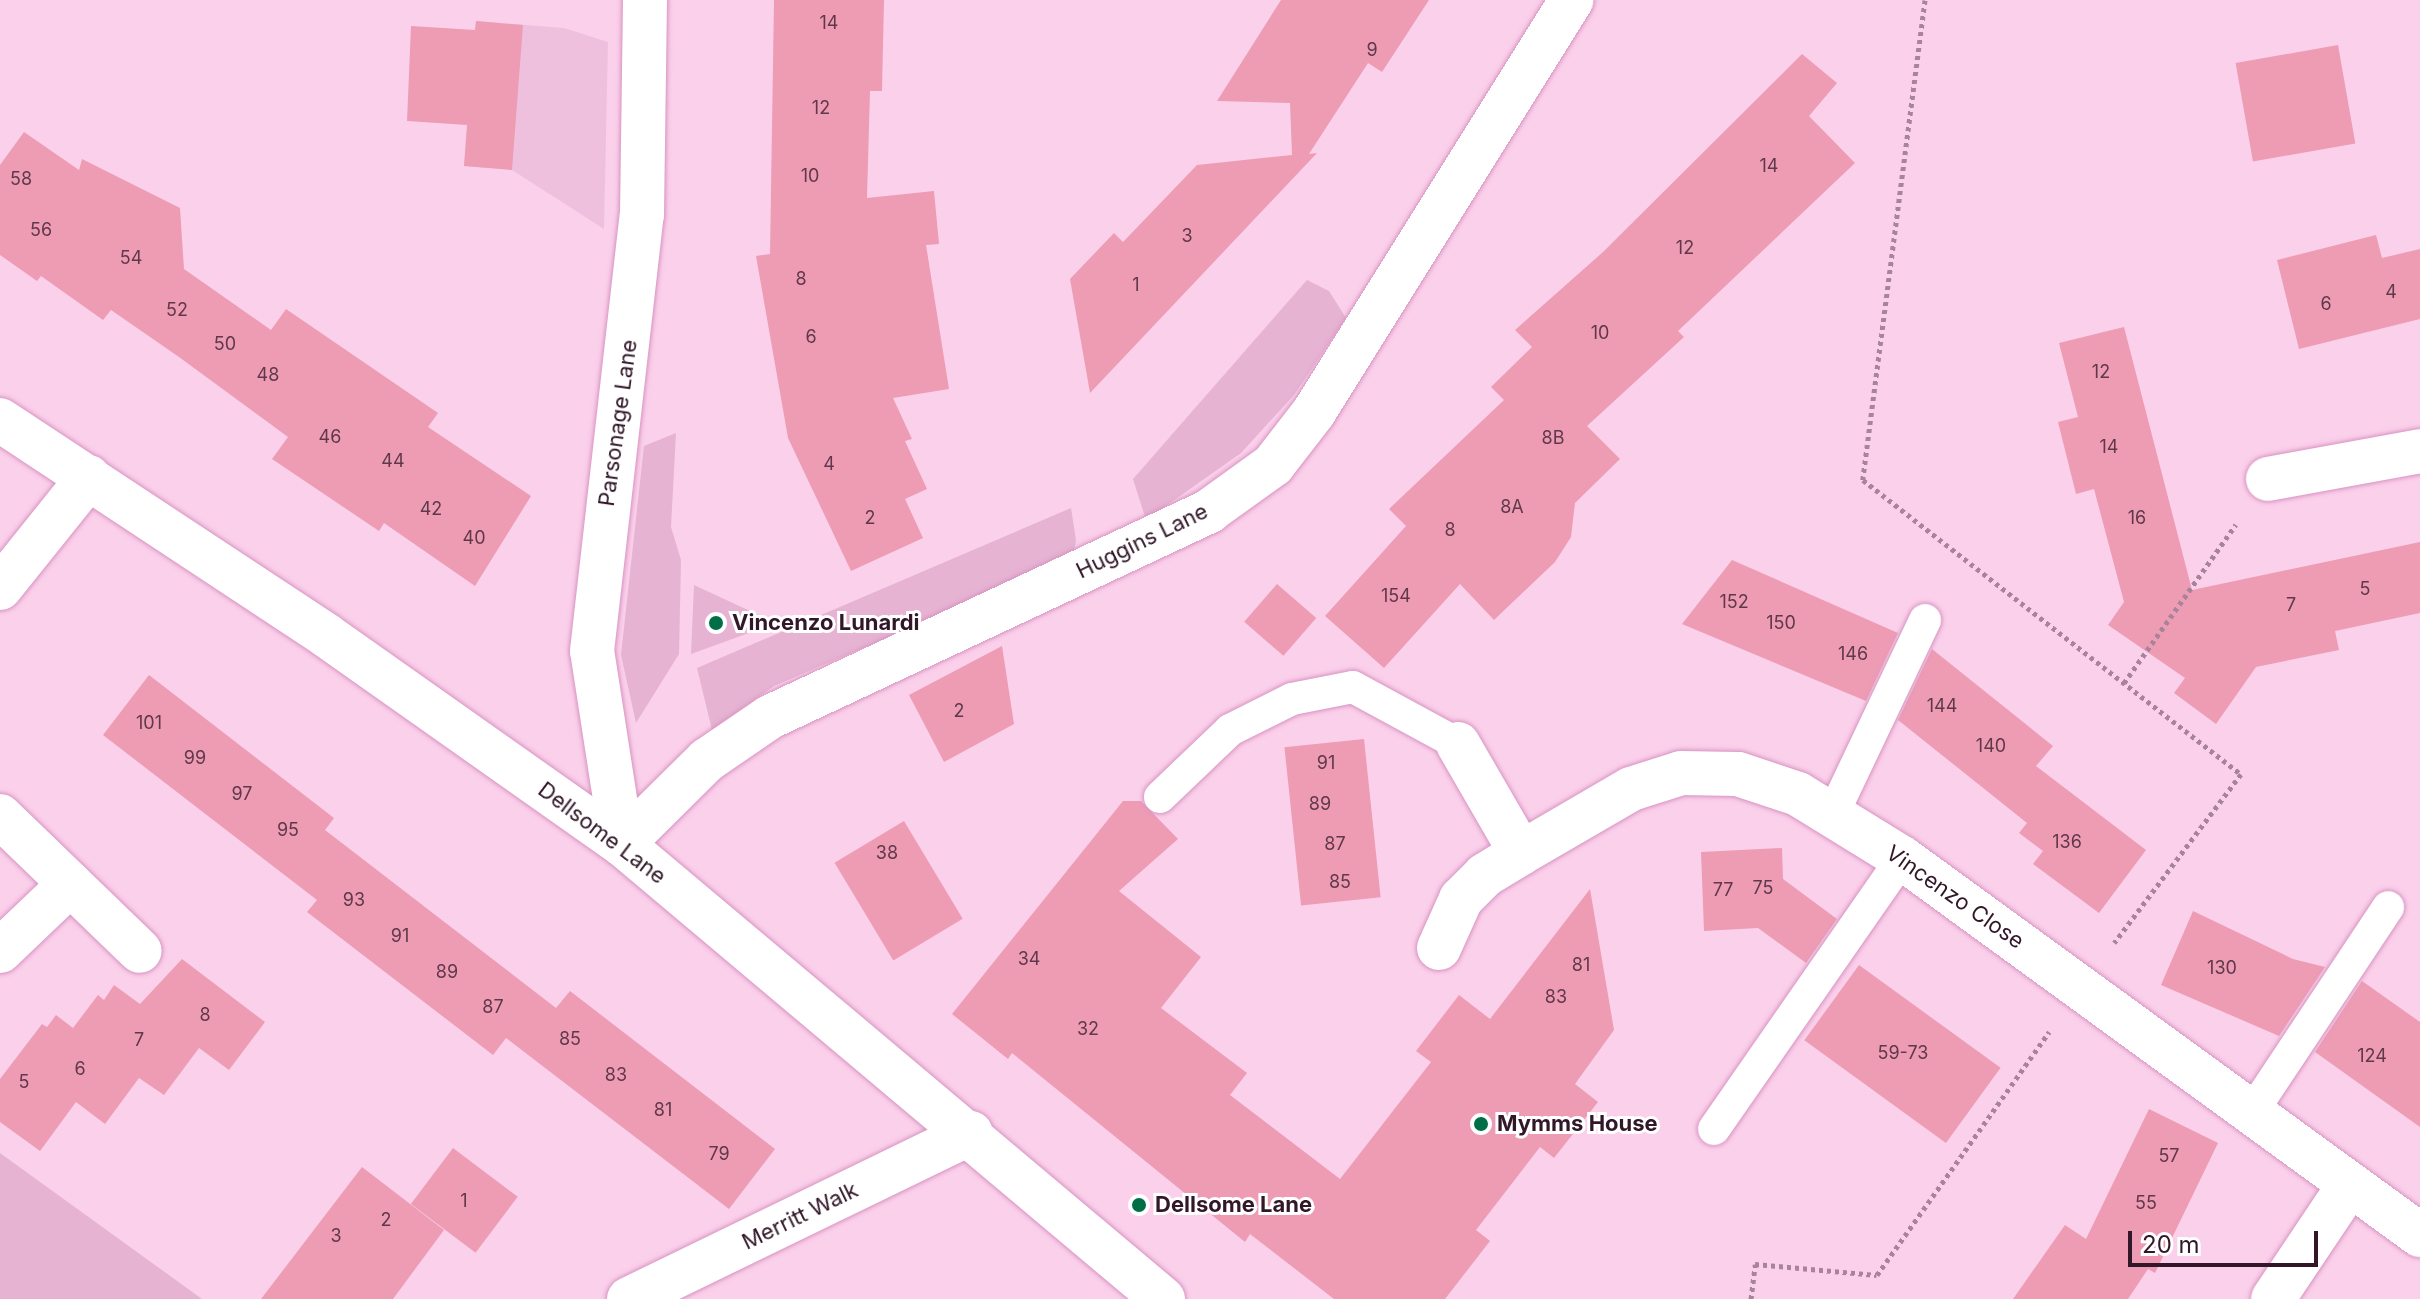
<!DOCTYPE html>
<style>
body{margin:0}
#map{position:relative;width:2420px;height:1299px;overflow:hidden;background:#fbd0eb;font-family:Inter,sans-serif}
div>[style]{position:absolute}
.built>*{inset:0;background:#efc0dd}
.green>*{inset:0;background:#e6b3d3}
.building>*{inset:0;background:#ed9cb4;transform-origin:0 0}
.path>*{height:5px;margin-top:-2.5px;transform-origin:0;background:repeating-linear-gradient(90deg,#a8849b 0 4px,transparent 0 8px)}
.roads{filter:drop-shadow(0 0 2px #d894c1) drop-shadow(0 0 2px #d894c1)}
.service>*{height:32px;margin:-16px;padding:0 16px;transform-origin:16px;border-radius:16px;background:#fff}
.minor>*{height:44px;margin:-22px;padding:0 22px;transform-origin:22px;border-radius:22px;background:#fff}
.dots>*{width:22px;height:22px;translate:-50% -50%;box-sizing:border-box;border:4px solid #fff;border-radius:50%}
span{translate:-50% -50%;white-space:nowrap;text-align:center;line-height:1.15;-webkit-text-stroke:6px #fff;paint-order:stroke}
.number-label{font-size:18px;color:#60384b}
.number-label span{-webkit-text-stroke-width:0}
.street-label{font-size:22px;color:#311728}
.poi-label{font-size:22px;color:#311728;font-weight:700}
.left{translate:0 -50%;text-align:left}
.scale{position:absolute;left:2128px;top:1231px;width:190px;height:36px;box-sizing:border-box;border:4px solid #311728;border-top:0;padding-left:10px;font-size:24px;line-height:28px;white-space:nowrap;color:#311728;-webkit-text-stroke:6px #fff;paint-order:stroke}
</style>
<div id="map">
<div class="built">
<div style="clip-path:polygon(476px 21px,564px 28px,608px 42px,604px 229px,512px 170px,464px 166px)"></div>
</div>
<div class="green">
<div style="clip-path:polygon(1307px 280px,1329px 291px,1346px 318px,1294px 395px,1241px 453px,1146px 520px,1133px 479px)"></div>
<div style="clip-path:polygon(676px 433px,671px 527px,681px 560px,679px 654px,636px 723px,621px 655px,644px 446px)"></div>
<div style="clip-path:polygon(1071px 508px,1076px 540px,1074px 551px,1063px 562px,774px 686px,712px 730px,697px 668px)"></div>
<div style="clip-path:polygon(694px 585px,776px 623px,691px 654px)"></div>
<div style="clip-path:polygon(0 1153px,202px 1299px,0 1299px)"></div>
</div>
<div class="building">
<div style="clip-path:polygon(774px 0,884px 0,882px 91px,870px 91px,867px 198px,934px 191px,939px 244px,926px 245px,949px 389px,893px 398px,912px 439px,905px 441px,927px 489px,905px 499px,923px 538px,851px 571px,788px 438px,756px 256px,770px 254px)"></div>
<div style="clip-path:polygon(1281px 0,1429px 0,1382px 72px,1368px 63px,1309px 154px,1317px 153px,1090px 393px,1070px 279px,1114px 233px,1123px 242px,1197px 165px,1292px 155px,1290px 103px,1217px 101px)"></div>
<div style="clip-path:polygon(476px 21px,523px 25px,512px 170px,464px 166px,467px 125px,407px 121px,411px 26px,475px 30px)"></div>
<div style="left:2338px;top:45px;width:100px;height:104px;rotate:80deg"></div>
<div style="clip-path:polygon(1802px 54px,1837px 83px,1809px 116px,1855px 163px,1678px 331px,1684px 337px,1587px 426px,1620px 459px,1575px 503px,1571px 537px,1555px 562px,1494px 620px,1460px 584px,1384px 668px,1325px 616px,1406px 526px,1389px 509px,1504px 400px,1491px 387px,1532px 347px,1515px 330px,1603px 252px)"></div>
<div style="clip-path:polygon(24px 132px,79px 170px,82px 159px,180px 208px,184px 269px,271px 330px,286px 309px,438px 413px,428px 427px,531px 496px,475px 586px,384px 523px,379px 531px,272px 459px,288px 437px,179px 357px,111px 310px,103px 320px,41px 276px,37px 281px,0 255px,0 165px)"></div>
<div style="clip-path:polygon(2376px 235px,2382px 258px,2420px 249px,2420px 319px,2299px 349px,2277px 260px)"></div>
<div style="clip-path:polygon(2124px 327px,2192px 590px,2420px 542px,2420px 613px,2335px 631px,2339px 650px,2256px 667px,2216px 724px,2174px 693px,2185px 678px,2108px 625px,2124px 602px,2094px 489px,2076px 494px,2058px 422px,2078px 417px,2059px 343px)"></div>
<div style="clip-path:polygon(1732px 560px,1898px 633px,1866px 701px,1682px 624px)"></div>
<div style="left:1277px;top:584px;width:52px;height:50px;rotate:41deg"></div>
<div style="clip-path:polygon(1002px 646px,1014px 724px,944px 762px,909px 695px)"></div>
<div style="clip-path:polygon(1932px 649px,2053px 746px,2036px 766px,2146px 850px,2099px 913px,2033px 864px,2043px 851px,2019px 833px,2027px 823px,1898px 720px)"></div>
<div style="clip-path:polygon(149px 675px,334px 818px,325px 830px,556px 1008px,570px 991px,775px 1149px,729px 1209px,506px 1038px,493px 1055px,307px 912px,317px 900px,103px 735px)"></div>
<div style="left:1364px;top:739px;width:159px;height:80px;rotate:84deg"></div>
<div style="clip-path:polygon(1123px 801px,1141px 801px,1178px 839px,1119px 891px,1201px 957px,1161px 1008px,1247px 1073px,1230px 1095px,1340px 1179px,1431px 1062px,1416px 1051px,1459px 995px,1490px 1019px,1590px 889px,1614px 1030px,1575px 1084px,1598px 1102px,1554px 1158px,1540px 1147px,1476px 1230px,1490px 1241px,1445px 1299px,1334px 1299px,1250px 1234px,1245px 1242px,1012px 1053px,1008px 1059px,952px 1014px)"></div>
<div style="left:904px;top:821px;width:114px;height:81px;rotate:59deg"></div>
<div style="clip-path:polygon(1782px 848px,1783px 879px,1837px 919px,1806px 963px,1758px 928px,1704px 931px,1701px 852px)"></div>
<div style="clip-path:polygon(2193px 911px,2293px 959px,2325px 967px,2279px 1036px,2161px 985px)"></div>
<div style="clip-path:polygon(182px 959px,265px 1022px,229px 1070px,199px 1048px,164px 1095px,139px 1078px,105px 1124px,76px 1102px,40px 1151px,0 1122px,0 1079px,42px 1024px,47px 1027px,56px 1015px,73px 1028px,98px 995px,104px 1000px,114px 985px,140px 1004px)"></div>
<div style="left:1859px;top:965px;width:175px;height:93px;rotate:36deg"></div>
<div style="clip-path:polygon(2362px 981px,2420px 1022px,2420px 1127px,2315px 1052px)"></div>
<div style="clip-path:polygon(2149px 1109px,2218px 1143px,2155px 1273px,2148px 1269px,2128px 1299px,2013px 1299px,2065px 1225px,2086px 1239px)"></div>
<div style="left:453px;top:1148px;width:81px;height:70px;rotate:37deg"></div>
<div style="clip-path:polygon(362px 1167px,444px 1230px,393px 1299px,261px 1299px)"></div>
</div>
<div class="path">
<div style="left:1925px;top:0;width:484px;rotate:97.4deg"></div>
<div style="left:1863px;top:480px;width:479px;rotate:37.9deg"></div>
<div style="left:2241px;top:774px;width:211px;rotate:126.9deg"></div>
<div style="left:2124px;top:683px;width:194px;rotate:-54.8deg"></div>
<div style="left:1751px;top:1299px;width:35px;rotate:-83deg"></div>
<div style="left:1755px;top:1264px;width:122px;rotate:5.2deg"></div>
<div style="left:1877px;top:1275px;width:298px;rotate:-54.7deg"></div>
</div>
<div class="roads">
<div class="service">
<div style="left:1160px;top:797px;width:97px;rotate:-43.7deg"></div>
<div style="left:1230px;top:730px;width:69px;rotate:-26.6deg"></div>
<div style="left:1292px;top:699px;width:62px;rotate:-11.1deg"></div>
<div style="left:1353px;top:687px;width:119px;rotate:28.5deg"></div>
<div style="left:1832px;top:816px;width:217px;rotate:-64.6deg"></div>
<div style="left:2252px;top:1112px;width:246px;rotate:-56.4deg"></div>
<div style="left:1714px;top:1129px;width:330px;rotate:-55.2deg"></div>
</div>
<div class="minor">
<div style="left:0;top:420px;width:392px;rotate:33.4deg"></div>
<div style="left:327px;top:636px;width:361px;rotate:35.2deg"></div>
<div style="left:622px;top:844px;width:707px;rotate:40.07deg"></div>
<div style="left:2268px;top:479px;width:155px;rotate:-10.4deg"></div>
<div style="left:0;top:588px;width:142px;rotate:-51.3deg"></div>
<div style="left:1458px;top:744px;width:126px;rotate:60deg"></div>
<div style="left:0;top:816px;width:194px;rotate:44deg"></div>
<div style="left:622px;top:844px;width:120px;rotate:-44.7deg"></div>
<div style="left:707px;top:760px;width:76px;rotate:-34.3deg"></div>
<div style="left:770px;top:717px;width:485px;rotate:-25.1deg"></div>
<div style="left:1209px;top:511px;width:79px;rotate:-35.7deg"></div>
<div style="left:1273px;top:465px;width:67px;rotate:-52.3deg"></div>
<div style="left:1314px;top:412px;width:486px;rotate:-58deg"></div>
<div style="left:622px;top:844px;width:195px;rotate:-98.8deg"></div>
<div style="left:592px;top:651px;width:439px;rotate:-83.5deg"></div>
<div style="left:642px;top:215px;width:215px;rotate:-89.2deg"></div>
<div style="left:1439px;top:948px;width:54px;rotate:-65.8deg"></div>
<div style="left:1461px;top:899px;width:34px;rotate:-45deg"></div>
<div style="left:1485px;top:875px;width:42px;rotate:-31.4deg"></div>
<div style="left:1521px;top:853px;width:127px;rotate:-30.2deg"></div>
<div style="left:1631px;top:789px;width:52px;rotate:-17.7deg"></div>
<div style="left:1681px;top:773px;width:57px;rotate:1deg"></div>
<div style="left:1738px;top:774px;width:63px;rotate:18.4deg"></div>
<div style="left:1798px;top:794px;width:122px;rotate:31.6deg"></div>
<div style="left:1902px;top:858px;width:641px;rotate:36.05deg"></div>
<div style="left:0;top:951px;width:97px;rotate:-43.7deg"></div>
<div style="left:629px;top:1299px;width:380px;rotate:-25.9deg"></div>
<div style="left:2273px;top:1299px;width:138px;rotate:-56.2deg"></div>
</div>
</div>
<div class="dots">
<div style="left:716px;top:623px;background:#006f48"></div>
<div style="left:1481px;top:1124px;background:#006f48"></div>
<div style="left:1139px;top:1205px;background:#006f48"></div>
</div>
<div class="number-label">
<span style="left:829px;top:23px">14</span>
<span style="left:1372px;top:50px">9</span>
<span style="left:821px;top:108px">12</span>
<span style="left:1769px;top:166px">14</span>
<span style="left:810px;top:176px">10</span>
<span style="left:21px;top:179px">58</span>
<span style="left:41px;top:230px">56</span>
<span style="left:1187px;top:236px">3</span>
<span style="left:1685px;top:248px">12</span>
<span style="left:131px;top:258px">54</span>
<span style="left:801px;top:279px">8</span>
<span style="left:1136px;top:285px">1</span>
<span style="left:2391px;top:292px">4</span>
<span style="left:2326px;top:304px">6</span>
<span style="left:177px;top:310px">52</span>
<span style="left:1600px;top:333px">10</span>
<span style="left:811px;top:337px">6</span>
<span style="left:225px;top:344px">50</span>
<span style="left:2101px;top:372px">12</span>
<span style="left:268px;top:375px">48</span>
<span style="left:330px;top:437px">46</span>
<span style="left:1553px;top:438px">8B</span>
<span style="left:2109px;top:447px">14</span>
<span style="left:393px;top:461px">44</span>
<span style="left:829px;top:464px">4</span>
<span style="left:1512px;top:507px">8A</span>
<span style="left:431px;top:509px">42</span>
<span style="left:870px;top:518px">2</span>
<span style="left:2137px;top:518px">16</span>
<span style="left:1450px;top:530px">8</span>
<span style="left:474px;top:538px">40</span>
<span style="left:2365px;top:589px">5</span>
<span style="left:1396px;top:596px">154</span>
<span style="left:1734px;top:602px">152</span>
<span style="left:2291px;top:605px">7</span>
<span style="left:1781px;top:623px">150</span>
<span style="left:1853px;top:654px">146</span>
<span style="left:1942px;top:706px">144</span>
<span style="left:959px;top:711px">2</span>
<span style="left:149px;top:723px">101</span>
<span style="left:1991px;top:746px">140</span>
<span style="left:195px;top:758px">99</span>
<span style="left:1326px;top:763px">91</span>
<span style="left:242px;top:794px">97</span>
<span style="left:1320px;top:804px">89</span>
<span style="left:288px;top:830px">95</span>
<span style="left:2067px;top:842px">136</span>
<span style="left:1335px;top:844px">87</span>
<span style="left:887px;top:853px">38</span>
<span style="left:1340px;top:882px">85</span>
<span style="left:1763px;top:888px">75</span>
<span style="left:1723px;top:890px">77</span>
<span style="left:354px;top:900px">93</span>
<span style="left:400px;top:936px">91</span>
<span style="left:1029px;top:959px">34</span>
<span style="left:1581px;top:965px">81</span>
<span style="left:2222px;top:968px">130</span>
<span style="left:447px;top:972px">89</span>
<span style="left:1556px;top:997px">83</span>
<span style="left:493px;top:1007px">87</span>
<span style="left:205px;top:1015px">8</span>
<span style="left:1088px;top:1029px">32</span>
<span style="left:570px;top:1039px">85</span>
<span style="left:139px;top:1040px">7</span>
<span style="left:1903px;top:1053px">59-73</span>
<span style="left:2372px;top:1056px">124</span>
<span style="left:80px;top:1069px">6</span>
<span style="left:616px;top:1075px">83</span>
<span style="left:24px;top:1082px">5</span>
<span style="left:663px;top:1110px">81</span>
<span style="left:719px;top:1154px">79</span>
<span style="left:2169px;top:1156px">57</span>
<span style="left:464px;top:1201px">1</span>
<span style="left:2146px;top:1203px">55</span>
<span style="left:386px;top:1220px">2</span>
<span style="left:336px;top:1236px">3</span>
</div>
<div class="street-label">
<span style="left:618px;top:423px;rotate:-82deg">Parsonage Lane</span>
<span style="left:1142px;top:541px;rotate:-26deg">Huggins Lane</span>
<span style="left:602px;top:833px;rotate:37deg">Dellsome Lane</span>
<span style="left:1955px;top:897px;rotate:35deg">Vincenzo Close</span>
<span style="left:800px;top:1216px;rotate:-26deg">Merritt Walk</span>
</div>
<div class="poi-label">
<span class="left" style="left:732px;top:623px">Vincenzo Lunardi</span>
<span class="left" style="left:1497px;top:1124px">Mymms House</span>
<span class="left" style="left:1155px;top:1205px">Dellsome Lane</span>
</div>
<div class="scale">20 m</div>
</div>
